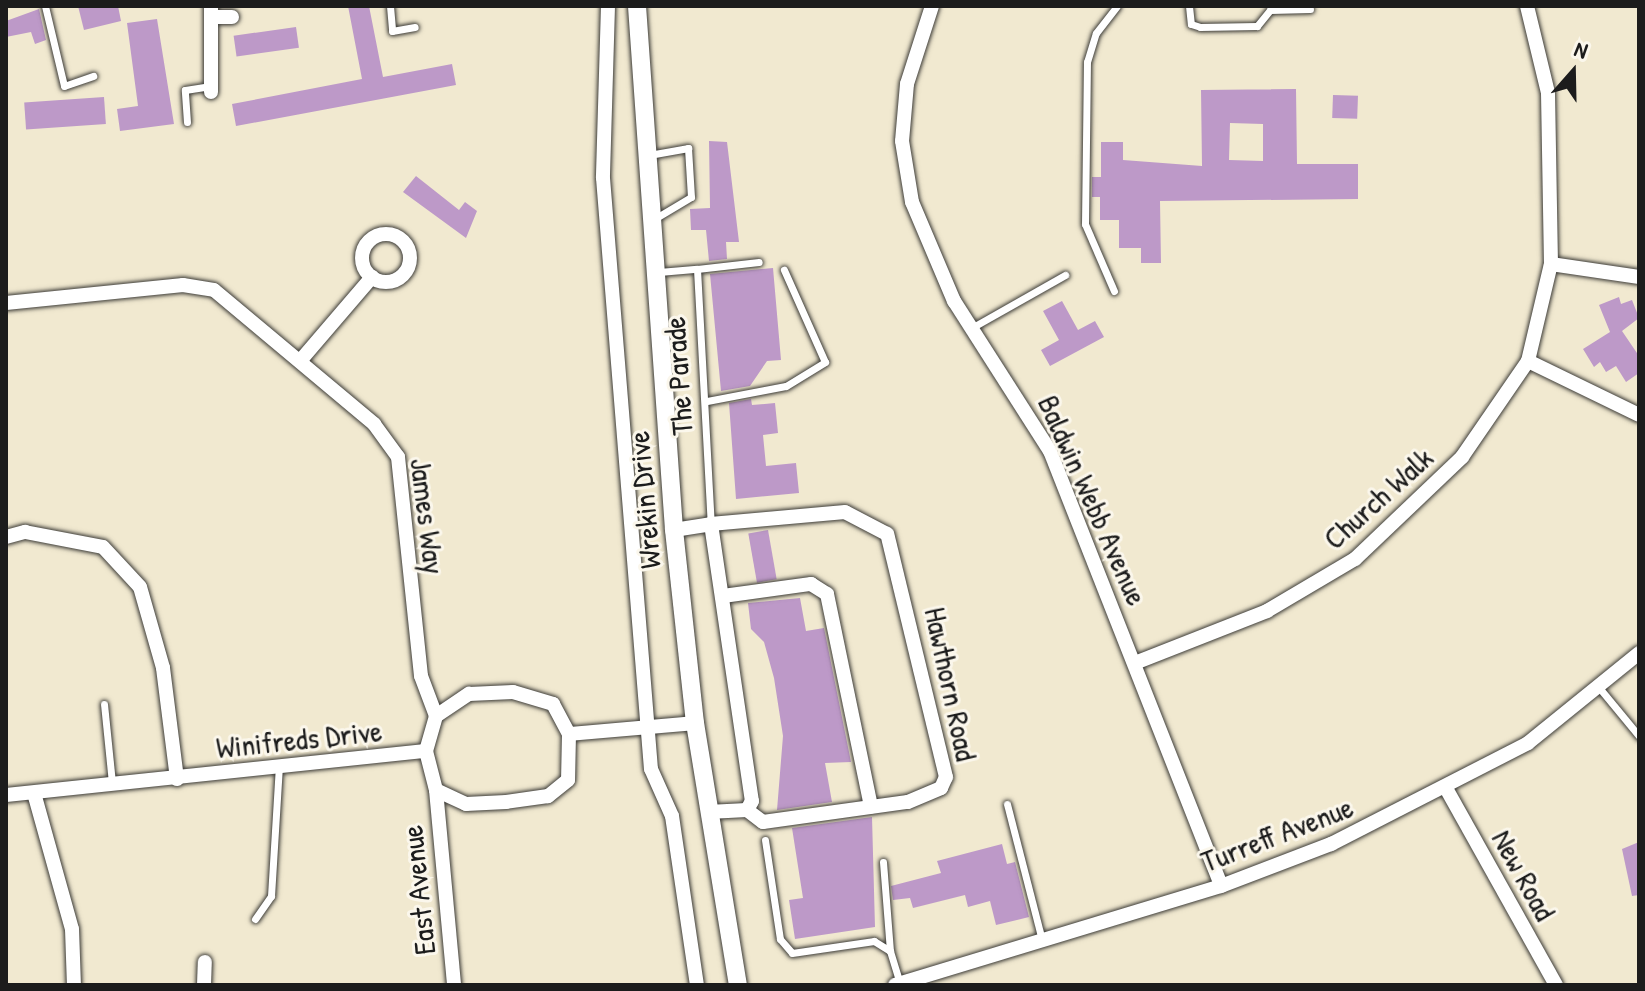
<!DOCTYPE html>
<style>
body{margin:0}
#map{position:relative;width:1645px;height:991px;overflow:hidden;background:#f1e9d0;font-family:"Patrick Hand",sans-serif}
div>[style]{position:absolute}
.building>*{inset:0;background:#bd99c8;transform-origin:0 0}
.roads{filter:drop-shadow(0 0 2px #3c3b37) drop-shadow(0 0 2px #3c3b37)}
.service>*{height:7px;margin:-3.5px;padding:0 3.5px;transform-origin:3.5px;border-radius:3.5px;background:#fff}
.minor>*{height:14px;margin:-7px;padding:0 7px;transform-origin:7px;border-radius:7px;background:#fff}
.minor>.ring{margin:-7px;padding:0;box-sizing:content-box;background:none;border:14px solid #fff;border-radius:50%}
.tertiary>*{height:18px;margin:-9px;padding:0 9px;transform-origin:9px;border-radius:9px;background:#fff}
span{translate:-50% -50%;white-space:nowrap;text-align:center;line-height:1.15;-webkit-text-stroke:6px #fbf7ec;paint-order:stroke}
.street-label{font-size:30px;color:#1c1c1c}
.frame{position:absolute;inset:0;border:8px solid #1c1c1c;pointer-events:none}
.north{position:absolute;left:1533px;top:32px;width:80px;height:80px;-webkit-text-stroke:6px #fbf7ec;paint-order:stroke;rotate:20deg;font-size:22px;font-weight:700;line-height:32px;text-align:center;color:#1c1c1c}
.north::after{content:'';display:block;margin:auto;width:28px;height:36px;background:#1c1c1c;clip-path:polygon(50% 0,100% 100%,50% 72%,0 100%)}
</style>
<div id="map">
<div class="building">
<div style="clip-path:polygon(78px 6px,118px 6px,121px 21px,84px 30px)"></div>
<div style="clip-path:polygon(348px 6px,369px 6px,383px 77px,452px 64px,456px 85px,236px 126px,232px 104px,362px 79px)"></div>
<div style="clip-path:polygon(39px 9px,46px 40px,35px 44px,31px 32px,6px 37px,6px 21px)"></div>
<div style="clip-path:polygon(157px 19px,174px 124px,120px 131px,117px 109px,138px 106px,127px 23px)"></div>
<div style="left:296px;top:27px;width:21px;height:63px;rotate:82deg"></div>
<div style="clip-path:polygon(evenodd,1296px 89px,1297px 164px,1358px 164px,1358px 199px,1160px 201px,1161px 263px,1141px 263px,1141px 248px,1119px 248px,1119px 220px,1100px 220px,1100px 197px,1092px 197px,1092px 177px,1101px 177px,1101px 142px,1123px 142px,1123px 160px,1202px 166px,1201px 90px,1296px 89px,1230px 123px,1263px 124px,1263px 161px,1229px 160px,1230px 123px)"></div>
<div style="left:1333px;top:95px;width:25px;height:23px;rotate:2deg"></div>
<div style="left:104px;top:97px;width:27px;height:80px;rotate:86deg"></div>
<div style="clip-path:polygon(709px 141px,727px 142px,739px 242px,726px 242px,727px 259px,709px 261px,706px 230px,691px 230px,690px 209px,710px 208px)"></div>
<div style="clip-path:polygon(416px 176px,459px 210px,465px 202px,477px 211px,466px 238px,403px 192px)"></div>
<div style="clip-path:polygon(773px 268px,781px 360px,767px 361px,750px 386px,721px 391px,710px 274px)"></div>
<div style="clip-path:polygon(1619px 297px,1621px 304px,1632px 300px,1639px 318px,1622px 331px,1639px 356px,1639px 373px,1626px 382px,1616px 366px,1606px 372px,1600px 362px,1594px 367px,1583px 349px,1610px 332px,1599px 305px)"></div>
<div style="clip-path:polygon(1062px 301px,1078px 330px,1095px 321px,1104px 337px,1050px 366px,1041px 350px,1059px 340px,1043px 311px)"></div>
<div style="clip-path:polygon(751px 399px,752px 405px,775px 403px,778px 433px,763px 435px,766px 466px,796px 463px,799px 493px,736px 499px,729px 403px)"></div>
<div style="left:768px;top:530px;width:50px;height:20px;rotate:80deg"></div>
<div style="clip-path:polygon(800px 598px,806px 631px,824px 628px,851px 762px,825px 763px,832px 802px,777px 810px,783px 736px,774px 678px,764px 642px,751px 629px,748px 603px)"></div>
<div style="clip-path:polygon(872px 817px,875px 927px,795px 939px,789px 900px,803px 898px,792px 828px)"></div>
<div style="clip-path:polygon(1639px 842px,1639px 895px,1632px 896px,1622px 849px)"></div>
<div style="clip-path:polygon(1002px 844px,1007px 864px,1015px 862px,1029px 917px,996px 925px,990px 901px,968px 907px,965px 895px,913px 908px,910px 898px,893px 900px,891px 886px,941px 873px,937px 861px)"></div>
</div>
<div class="roads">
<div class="service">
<div style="left:45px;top:6px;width:82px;rotate:76.6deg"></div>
<div style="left:64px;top:86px;width:31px;rotate:-19deg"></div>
<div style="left:390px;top:6px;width:25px;rotate:85deg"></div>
<div style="left:392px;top:31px;width:23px;rotate:-10deg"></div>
<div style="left:1189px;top:6px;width:18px;rotate:84deg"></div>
<div style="left:1191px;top:24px;width:9px;rotate:18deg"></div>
<div style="left:1200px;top:27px;width:57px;rotate:-1deg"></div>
<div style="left:1257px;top:26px;width:21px;rotate:-51deg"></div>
<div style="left:1270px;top:10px;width:40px;rotate:-1.4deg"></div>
<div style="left:187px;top:122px;width:32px;rotate:-94deg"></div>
<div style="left:185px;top:90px;width:26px;rotate:-9deg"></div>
<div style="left:649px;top:155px;width:40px;rotate:-10deg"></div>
<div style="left:688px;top:148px;width:49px;rotate:86.5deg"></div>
<div style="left:691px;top:197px;width:41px;rotate:149deg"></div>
<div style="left:697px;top:269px;width:62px;rotate:-6.4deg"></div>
<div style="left:659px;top:272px;width:38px;rotate:-5deg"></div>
<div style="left:697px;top:269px;width:255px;rotate:86.9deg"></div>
<div style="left:1114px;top:291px;width:73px;rotate:-113.4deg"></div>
<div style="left:1085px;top:224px;width:162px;rotate:-89.3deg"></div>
<div style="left:1087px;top:62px;width:30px;rotate:-73deg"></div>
<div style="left:1096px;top:33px;width:34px;rotate:-52deg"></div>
<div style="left:973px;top:327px;width:106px;rotate:-29.5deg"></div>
<div style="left:707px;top:401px;width:80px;rotate:-10.8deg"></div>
<div style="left:786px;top:386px;width:46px;rotate:-31.6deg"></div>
<div style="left:825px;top:362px;width:101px;rotate:-114deg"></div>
<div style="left:1601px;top:690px;width:60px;rotate:50.4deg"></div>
<div style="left:104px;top:704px;width:79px;rotate:84.2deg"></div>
<div style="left:1007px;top:804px;width:140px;rotate:75.6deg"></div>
<div style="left:765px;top:840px;width:100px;rotate:81.4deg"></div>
<div style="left:780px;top:939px;width:18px;rotate:49deg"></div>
<div style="left:792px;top:953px;width:83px;rotate:-8.3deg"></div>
<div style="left:874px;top:941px;width:19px;rotate:32deg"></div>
<div style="left:890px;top:951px;width:34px;rotate:73deg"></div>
<div style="left:883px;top:862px;width:89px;rotate:85.5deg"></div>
<div style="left:255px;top:919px;width:28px;rotate:-55deg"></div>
<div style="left:271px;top:896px;width:130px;rotate:-86.5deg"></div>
</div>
<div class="minor">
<div style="left:211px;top:6px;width:86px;rotate:90deg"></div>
<div style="left:608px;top:6px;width:172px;rotate:91.7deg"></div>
<div style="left:603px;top:178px;width:593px;rotate:85.36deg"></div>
<div style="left:651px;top:769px;width:51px;rotate:65.9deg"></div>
<div style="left:672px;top:816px;width:171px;rotate:81.6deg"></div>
<div style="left:932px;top:6px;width:82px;rotate:107.8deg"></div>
<div style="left:907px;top:84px;width:57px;rotate:95deg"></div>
<div style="left:902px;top:141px;width:62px;rotate:80.7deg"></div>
<div style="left:912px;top:202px;width:108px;rotate:67deg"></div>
<div style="left:954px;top:301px;width:178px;rotate:57.4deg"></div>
<div style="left:1050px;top:451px;width:467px;rotate:68.5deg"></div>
<div style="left:1527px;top:6px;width:89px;rotate:76.4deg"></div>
<div style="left:1548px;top:93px;width:171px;rotate:89deg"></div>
<div style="left:212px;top:17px;width:20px"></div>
<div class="ring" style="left:362px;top:234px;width:34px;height:34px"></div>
<div style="left:6px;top:303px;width:178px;rotate:-5.8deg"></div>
<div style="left:183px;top:285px;width:31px;rotate:9deg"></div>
<div style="left:214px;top:290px;width:209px;rotate:39.9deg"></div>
<div style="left:374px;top:424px;width:41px;rotate:54deg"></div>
<div style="left:398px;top:457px;width:220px;rotate:84deg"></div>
<div style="left:421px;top:676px;width:43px;rotate:69.4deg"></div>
<div style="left:300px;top:361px;width:111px;rotate:-49.4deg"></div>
<div style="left:1528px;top:361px;width:100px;rotate:-76.7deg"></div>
<div style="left:1551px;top:264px;width:89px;rotate:8.4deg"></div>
<div style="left:674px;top:530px;width:37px;rotate:-9deg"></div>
<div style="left:711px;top:524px;width:280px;rotate:81.6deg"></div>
<div style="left:752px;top:801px;width:10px;rotate:119deg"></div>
<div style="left:6px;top:537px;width:20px;rotate:-15deg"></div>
<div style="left:25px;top:532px;width:79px;rotate:10.9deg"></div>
<div style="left:103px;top:547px;width:54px;rotate:47.2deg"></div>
<div style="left:140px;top:587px;width:84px;rotate:74.1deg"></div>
<div style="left:163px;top:668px;width:112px;rotate:82.8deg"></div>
<div style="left:723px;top:596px;width:89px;rotate:-7.8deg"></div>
<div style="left:811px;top:584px;width:19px;rotate:32deg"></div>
<div style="left:827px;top:594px;width:217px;rotate:78.3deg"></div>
<div style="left:1135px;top:663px;width:142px;rotate:-21.5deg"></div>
<div style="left:1267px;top:611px;width:102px;rotate:-30.6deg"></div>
<div style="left:1355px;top:559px;width:148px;rotate:-43.6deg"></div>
<div style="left:1462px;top:457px;width:116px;rotate:-55.5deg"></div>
<div style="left:1528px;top:361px;width:123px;rotate:25.9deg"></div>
<div style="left:513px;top:692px;width:42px;rotate:16.7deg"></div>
<div style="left:553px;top:704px;width:34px;rotate:62deg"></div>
<div style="left:569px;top:734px;width:46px;rotate:91.2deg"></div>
<div style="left:568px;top:780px;width:26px;rotate:141deg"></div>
<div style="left:548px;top:796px;width:42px;rotate:171.9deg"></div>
<div style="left:506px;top:802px;width:40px;rotate:177.1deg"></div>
<div style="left:466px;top:804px;width:33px;rotate:-155deg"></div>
<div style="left:436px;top:790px;width:40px;rotate:-104.4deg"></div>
<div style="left:426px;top:751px;width:36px;rotate:-74deg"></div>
<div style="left:436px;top:716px;width:40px;rotate:-34deg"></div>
<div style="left:469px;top:694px;width:44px;rotate:-2.6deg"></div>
<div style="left:569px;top:734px;width:126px;rotate:-5deg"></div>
<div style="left:436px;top:790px;width:196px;rotate:84.7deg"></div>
<div style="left:1447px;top:790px;width:223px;rotate:60.8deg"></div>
<div style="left:34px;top:793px;width:141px;rotate:74.4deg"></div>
<div style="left:72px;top:929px;width:56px;rotate:88deg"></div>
<div style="left:6px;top:795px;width:422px;rotate:-6deg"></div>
<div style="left:708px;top:812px;width:39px;rotate:-3deg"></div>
<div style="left:747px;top:810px;width:20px;rotate:37deg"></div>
<div style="left:763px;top:822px;width:146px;rotate:-7.9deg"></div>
<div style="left:908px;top:802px;width:36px;rotate:-23deg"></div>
<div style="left:941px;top:788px;width:12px;rotate:-66deg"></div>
<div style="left:946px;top:777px;width:250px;rotate:-103.6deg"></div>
<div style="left:887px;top:534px;width:47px;rotate:-152.4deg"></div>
<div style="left:845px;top:512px;width:135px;rotate:174.9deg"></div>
<div style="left:204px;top:985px;width:23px;rotate:-88deg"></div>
<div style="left:895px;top:985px;width:341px;rotate:-16.9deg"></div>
<div style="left:1221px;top:886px;width:118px;rotate:-20.9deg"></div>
<div style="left:1331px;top:844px;width:221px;rotate:-27.1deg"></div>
<div style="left:1528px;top:743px;width:143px;rotate:-39deg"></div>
</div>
<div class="tertiary">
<div style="left:637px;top:6px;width:525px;rotate:85.96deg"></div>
<div style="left:674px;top:530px;width:194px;rotate:83.8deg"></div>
<div style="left:695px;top:723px;width:266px;rotate:80.7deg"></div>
</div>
</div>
<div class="street-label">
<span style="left:678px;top:376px;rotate:-94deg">The Parade</span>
<span style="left:1378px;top:498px;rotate:-42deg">Church Walk</span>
<span style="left:644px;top:500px;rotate:-95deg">Wrekin Drive</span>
<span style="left:1093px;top:500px;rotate:66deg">Baldwin Webb Avenue</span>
<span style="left:428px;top:516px;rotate:83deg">James Way</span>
<span style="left:951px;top:684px;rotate:78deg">Hawthorn Road</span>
<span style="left:299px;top:739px;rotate:-6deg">Winifreds Drive</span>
<span style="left:1277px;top:834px;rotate:-21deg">Turreff Avenue</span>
<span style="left:1524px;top:875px;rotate:61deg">New Road</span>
<span style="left:418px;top:890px;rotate:-96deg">East Avenue</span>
</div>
<div class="frame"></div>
<div class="north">N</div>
</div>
